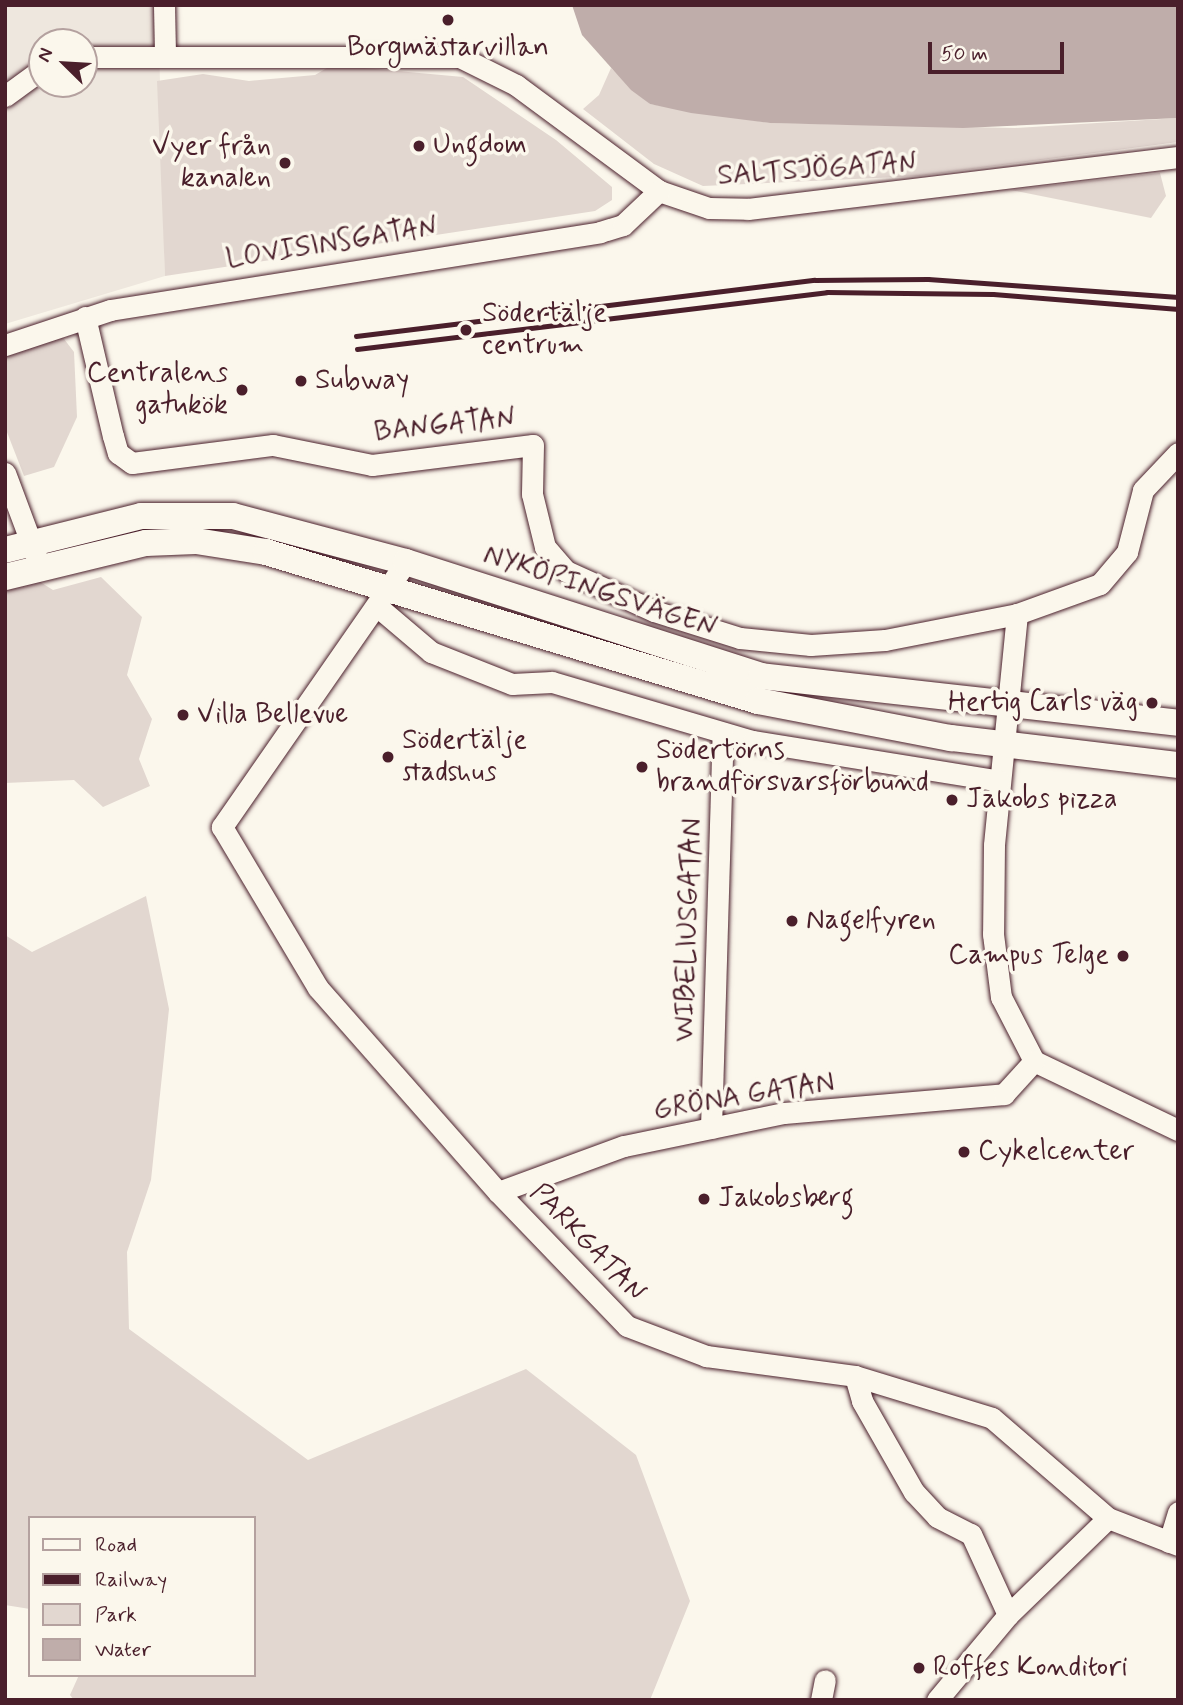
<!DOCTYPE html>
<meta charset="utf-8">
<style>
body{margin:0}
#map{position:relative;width:1183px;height:1705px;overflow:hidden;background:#fbf7ec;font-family:Mynerve,sans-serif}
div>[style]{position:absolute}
.built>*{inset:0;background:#eee7de}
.green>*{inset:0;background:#e2d7d0}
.water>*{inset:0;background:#bfadaa}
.roads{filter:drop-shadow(0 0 2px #4a1f2b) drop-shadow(0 0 2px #4a1f2b)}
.minor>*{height:21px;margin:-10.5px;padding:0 10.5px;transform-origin:10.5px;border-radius:10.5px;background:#fbf7ec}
.major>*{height:26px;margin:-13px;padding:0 13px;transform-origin:13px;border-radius:13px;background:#fbf7ec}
.rail>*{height:5px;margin:-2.5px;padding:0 2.5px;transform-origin:2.5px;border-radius:2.5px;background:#4a1f2b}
.dots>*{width:19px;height:19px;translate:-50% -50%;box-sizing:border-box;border:4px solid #fbf7ec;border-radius:50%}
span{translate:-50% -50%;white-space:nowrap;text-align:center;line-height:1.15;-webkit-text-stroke:7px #fbf7ec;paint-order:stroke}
.poi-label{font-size:28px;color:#4a1f2b}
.left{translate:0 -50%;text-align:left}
.right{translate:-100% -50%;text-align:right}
.street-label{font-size:28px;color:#4a1f2b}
.frame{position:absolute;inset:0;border:7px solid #4a1f2b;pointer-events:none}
.legend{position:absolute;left:28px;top:1516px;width:228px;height:161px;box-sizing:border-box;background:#fbf7ec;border:2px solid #b4a19f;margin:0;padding:9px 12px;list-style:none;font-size:21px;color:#4a1f2b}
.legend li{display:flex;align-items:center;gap:14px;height:35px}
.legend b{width:35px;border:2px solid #b4a19f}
.north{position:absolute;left:28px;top:28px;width:70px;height:70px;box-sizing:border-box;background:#fbf7ec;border:2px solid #b4a19f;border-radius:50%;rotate:294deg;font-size:19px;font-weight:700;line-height:28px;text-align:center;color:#4a1f2b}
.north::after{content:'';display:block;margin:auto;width:24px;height:32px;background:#4a1f2b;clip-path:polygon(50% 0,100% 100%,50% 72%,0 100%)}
.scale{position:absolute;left:928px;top:42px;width:136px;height:32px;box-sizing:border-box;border:4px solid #4a1f2b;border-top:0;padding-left:9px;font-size:21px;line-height:24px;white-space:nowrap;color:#4a1f2b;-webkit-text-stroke:5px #fbf7ec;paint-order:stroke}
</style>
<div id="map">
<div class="built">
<div style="clip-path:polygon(evenodd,5px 5px,158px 5px,165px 276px,5px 324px,5px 5px,42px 42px,84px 42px,84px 84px,42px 84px,42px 42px)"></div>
</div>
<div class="green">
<div style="clip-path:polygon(332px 65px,463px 77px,556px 140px,612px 187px,612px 200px,595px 211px,165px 276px,157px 81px,203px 74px,249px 81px,315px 75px)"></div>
<div style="clip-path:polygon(611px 68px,650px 104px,770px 123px,1015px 128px,1178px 118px,1178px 142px,919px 176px,703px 186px,654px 164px,583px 109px,599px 95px)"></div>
<div style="clip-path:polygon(1160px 173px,1166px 196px,1151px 218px,1011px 190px)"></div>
<div style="clip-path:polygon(61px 335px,74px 352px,77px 417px,54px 467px,24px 476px,5px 427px,5px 353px)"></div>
<div style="clip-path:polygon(101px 577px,142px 617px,127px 675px,152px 719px,139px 759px,150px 786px,103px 807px,74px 780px,5px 783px,5px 591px,37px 580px,53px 590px)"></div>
<div style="clip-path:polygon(146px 896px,169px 1009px,151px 1180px,127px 1252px,129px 1329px,308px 1460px,526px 1369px,636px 1455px,690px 1601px,650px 1700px,74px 1700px,70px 1695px,79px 1675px,254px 1675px,254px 1518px,30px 1518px,30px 1609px,5px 1605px,5px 935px,32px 952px)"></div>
</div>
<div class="water">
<div style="clip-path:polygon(572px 5px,1178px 5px,1178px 118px,963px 128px,770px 123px,691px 113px,650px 104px,631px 90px,582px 35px)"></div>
</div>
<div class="roads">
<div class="minor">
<div style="left:164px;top:5px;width:49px;rotate:88.8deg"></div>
<div style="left:84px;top:57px;width:376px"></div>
<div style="left:460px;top:57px;width:63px;rotate:26.6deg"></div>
<div style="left:516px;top:85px;width:178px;rotate:36.5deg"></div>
<div style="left:659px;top:191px;width:53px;rotate:18.8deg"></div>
<div style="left:709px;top:208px;width:39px;rotate:1deg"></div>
<div style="left:748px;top:209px;width:433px;rotate:-6.9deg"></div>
<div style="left:5px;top:96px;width:46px;rotate:-36.1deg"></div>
<div style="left:85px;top:317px;width:122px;rotate:76.8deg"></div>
<div style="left:113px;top:436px;width:18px;rotate:74deg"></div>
<div style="left:118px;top:453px;width:17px;rotate:36deg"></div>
<div style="left:132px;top:463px;width:142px;rotate:-7.3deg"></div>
<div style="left:273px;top:445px;width:101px;rotate:11.4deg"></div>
<div style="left:372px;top:465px;width:162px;rotate:-7.1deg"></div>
<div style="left:533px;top:445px;width:49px;rotate:91.2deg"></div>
<div style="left:532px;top:494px;width:55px;rotate:76.2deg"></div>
<div style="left:545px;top:547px;width:32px;rotate:49deg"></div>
<div style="left:566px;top:571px;width:97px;rotate:24.4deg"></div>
<div style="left:654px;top:611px;width:90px;rotate:17.4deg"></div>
<div style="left:740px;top:638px;width:71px;rotate:5.6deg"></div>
<div style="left:811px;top:645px;width:74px;rotate:-3.9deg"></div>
<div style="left:885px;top:640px;width:135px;rotate:-11.1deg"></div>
<div style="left:1017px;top:614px;width:232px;rotate:95.7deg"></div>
<div style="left:994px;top:845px;width:89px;rotate:90.6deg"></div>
<div style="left:993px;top:934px;width:64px;rotate:82.8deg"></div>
<div style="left:1001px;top:997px;width:72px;rotate:62.7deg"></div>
<div style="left:1034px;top:1061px;width:160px;rotate:25.6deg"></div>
<div style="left:5px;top:345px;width:111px;rotate:-18.4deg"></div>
<div style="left:110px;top:310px;width:496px;rotate:-9deg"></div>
<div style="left:600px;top:232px;width:24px;rotate:-17deg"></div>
<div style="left:623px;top:225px;width:50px;rotate:-43.4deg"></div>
<div style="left:5px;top:473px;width:89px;rotate:69.5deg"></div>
<div style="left:406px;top:562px;width:323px;rotate:124.8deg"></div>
<div style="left:222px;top:827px;width:187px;rotate:59.2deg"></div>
<div style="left:318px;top:988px;width:272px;rotate:48.6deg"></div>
<div style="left:498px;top:1192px;width:186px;rotate:46.1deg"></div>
<div style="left:627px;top:1326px;width:85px;rotate:20.8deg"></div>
<div style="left:706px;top:1356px;width:150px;rotate:7.6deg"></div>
<div style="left:855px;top:1376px;width:143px;rotate:17deg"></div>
<div style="left:992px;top:1418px;width:153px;rotate:40.8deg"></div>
<div style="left:1108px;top:1518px;width:75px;rotate:21.1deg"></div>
<div style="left:378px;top:607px;width:70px;rotate:40.3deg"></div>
<div style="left:431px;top:652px;width:87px;rotate:21.6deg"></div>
<div style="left:512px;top:684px;width:40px;rotate:-2.9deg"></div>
<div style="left:552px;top:682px;width:209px;rotate:16.4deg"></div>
<div style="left:753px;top:741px;width:249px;rotate:9.2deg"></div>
<div style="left:1017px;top:614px;width:88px;rotate:-19.9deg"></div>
<div style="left:1100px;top:584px;width:42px;rotate:-49.8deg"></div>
<div style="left:1127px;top:552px;width:64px;rotate:-75.5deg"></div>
<div style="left:1143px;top:490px;width:51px;rotate:-46.6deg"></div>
<div style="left:711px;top:1128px;width:395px;rotate:-88.3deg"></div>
<div style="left:498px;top:1192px;width:134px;rotate:-20.1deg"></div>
<div style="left:624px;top:1146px;width:163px;rotate:-11.7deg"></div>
<div style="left:784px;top:1113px;width:221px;rotate:-4.9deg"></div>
<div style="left:1004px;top:1094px;width:45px;rotate:-47.7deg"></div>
<div style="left:855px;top:1376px;width:26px;rotate:74deg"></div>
<div style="left:862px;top:1401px;width:105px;rotate:60.3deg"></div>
<div style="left:914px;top:1492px;width:34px;rotate:47deg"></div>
<div style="left:937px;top:1517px;width:38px;rotate:27deg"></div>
<div style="left:971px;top:1534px;width:89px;rotate:65.4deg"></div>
<div style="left:1169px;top:1542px;width:31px;rotate:-73deg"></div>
<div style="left:821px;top:1700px;width:20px;rotate:-79deg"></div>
<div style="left:937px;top:1700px;width:111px;rotate:-50.1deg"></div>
<div style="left:1008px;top:1615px;width:139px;rotate:-44.1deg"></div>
</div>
<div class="major">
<div style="left:5px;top:550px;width:140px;rotate:-14deg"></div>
<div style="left:141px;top:516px;width:92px"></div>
<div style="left:233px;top:516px;width:179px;rotate:14.9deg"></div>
<div style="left:406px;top:562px;width:373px;rotate:17.8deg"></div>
<div style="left:761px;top:676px;width:420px;rotate:6.4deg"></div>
<div style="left:5px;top:577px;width:145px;rotate:-13.6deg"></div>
<div style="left:146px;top:543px;width:50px;rotate:-2.3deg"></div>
<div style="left:196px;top:541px;width:71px;rotate:8.9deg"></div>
<div style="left:266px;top:552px;width:514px;rotate:16.85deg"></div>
<div style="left:758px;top:701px;width:197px;rotate:10.9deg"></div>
<div style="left:951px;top:738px;width:229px;rotate:6.8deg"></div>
</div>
</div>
<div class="rail">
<div style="left:356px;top:336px;width:462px;rotate:-7deg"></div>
<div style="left:815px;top:280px;width:113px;rotate:-0.5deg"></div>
<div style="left:928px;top:279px;width:251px;rotate:4.1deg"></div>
<div style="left:357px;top:349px;width:473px;rotate:-6.9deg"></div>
<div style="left:827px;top:292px;width:166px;rotate:0.7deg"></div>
<div style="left:993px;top:294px;width:186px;rotate:4.6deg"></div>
</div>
<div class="dots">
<div style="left:448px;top:20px;background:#4a1f2b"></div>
<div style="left:419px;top:146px;background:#4a1f2b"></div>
<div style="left:285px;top:163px;background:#4a1f2b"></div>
<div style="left:466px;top:330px;background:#4a1f2b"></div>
<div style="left:301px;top:381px;background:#4a1f2b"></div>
<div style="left:242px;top:390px;background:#4a1f2b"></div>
<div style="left:1152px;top:703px;background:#4a1f2b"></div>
<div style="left:183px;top:715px;background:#4a1f2b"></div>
<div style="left:388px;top:757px;background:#4a1f2b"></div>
<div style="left:642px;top:767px;background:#4a1f2b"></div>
<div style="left:952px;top:800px;background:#4a1f2b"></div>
<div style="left:792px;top:921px;background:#4a1f2b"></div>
<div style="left:1123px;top:956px;background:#4a1f2b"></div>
<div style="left:964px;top:1152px;background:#4a1f2b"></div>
<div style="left:704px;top:1199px;background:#4a1f2b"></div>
<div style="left:919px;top:1668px;background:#4a1f2b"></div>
</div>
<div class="poi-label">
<span style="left:448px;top:48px">Borgmästarvillan</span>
<span class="left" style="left:433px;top:146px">Ungdom</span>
<span class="right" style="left:271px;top:163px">Vyer från<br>kanalen</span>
<span class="left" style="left:482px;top:330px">Södertälje<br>centrum</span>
<span class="right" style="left:228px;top:390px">Centralens<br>gatukök</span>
<span class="left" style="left:315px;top:381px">Subway</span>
<span class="right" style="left:1138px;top:703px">Hertig Carls väg</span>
<span class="left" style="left:197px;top:715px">Villa Bellevue</span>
<span class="left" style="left:402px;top:757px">Södertälje<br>stadshus</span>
<span class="left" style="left:656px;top:767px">Södertörns<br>brandförsvarsförbund</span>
<span class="left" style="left:966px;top:800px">Jakobs pizza</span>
<span class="left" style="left:806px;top:921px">Nagelfyren</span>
<span class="right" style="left:1109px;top:956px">Campus Telge</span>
<span class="left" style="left:978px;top:1152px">Cykelcenter</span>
<span class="left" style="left:718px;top:1199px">Jakobsberg</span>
<span class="left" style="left:933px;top:1668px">Roffes Konditori</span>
</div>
<div class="street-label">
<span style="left:817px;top:170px;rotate:-4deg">SALTSJÖGATAN</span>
<span style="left:332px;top:244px;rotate:-9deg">LOVISINSGATAN</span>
<span style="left:445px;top:426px;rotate:-6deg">BANGATAN</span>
<span style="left:600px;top:592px;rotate:18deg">NYKÖPINGSVÄGEN</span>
<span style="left:689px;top:930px;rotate:-88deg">WIBELIUSGATAN</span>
<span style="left:744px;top:1097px;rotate:-9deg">GRÖNA GATAN</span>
<span style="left:587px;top:1243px;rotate:46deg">PARKGATAN</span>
</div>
<div class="frame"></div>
<ul class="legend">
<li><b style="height:9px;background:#fbf7ec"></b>Road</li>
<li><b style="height:9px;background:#4a1f2b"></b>Railway</li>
<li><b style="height:19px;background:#e2d7d0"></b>Park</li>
<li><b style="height:19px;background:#bfadaa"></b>Water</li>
</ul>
<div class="north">N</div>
<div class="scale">50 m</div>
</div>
